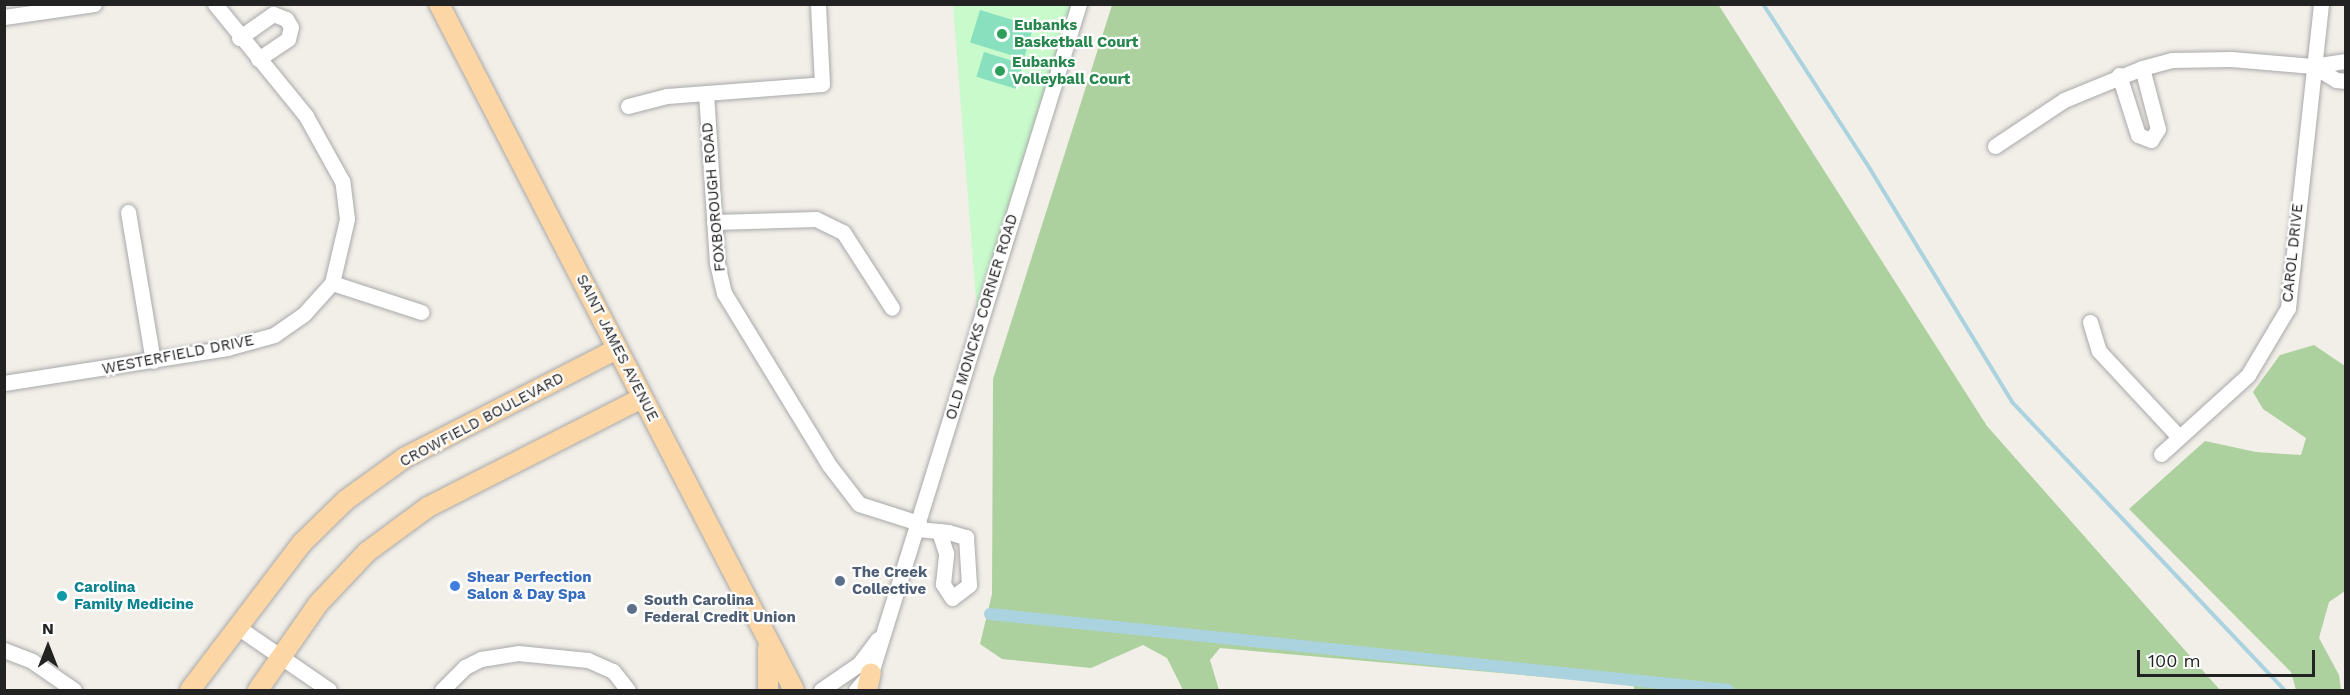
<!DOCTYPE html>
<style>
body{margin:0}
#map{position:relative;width:2350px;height:695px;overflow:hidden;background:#f2efe9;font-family:"Work Sans",sans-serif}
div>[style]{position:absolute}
.forest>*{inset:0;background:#add19e}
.park>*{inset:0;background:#c8facc}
.pitch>*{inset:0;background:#88e0be;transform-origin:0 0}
.stream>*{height:4px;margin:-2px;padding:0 2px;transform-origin:2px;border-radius:2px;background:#aad3df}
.canal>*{height:12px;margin:-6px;padding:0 6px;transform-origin:6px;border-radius:6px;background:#aad3df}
.roads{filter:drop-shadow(0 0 2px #a9a9a9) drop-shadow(0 0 2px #a9a9a9)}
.minor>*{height:15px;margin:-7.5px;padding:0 7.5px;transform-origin:7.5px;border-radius:7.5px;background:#fff}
.major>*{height:20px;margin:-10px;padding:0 10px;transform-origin:10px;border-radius:10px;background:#fcd6a4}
.dots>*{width:16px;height:16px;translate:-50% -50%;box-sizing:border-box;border:3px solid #fff;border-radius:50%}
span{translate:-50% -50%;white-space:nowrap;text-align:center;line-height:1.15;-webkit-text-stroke:4.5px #fff;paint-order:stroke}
.leisure-label{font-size:15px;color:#27864d;font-weight:700}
.left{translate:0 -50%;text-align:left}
.street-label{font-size:15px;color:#222}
.service-label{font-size:15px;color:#4e5e75;font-weight:700}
.shop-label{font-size:15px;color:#366cbe;font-weight:700}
.culture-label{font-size:15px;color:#0d838f;font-weight:700}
.frame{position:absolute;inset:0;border:6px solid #222;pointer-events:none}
.north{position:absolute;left:18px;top:617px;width:60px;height:60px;-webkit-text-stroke:4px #fff;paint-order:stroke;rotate:0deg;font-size:16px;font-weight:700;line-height:24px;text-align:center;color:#222}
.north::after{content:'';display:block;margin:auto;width:21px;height:27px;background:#222;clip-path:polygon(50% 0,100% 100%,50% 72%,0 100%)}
.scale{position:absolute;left:2137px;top:650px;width:178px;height:27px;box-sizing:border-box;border:3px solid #222;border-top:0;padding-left:8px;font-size:18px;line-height:21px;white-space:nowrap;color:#222;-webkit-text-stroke:4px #fff;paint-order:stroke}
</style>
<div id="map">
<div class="forest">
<div style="clip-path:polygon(1718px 4px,1987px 426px,2220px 690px,1634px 690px,1634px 685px,1220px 648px,1210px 660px,1219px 690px,1183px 690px,1167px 658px,1143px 645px,1091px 668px,1002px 659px,980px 644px,992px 594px,993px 379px,1112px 5px)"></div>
<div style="clip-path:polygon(2314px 345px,2345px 366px,2345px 591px,2329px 602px,2319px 638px,2339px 675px,2341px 690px,2296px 690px,2291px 672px,2129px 509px,2205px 441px,2256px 452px,2301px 455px,2306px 438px,2263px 409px,2253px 392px,2280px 355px)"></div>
</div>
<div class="park">
<div style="clip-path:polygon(953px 5px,1071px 5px,977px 313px)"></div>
</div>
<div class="pitch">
<div style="left:980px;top:10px;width:56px;height:34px;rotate:17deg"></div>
<div style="left:984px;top:52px;width:41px;height:26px;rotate:17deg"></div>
</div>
<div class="stream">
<div style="left:1763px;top:4px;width:197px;rotate:57deg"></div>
<div style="left:1870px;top:169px;width:273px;rotate:58.6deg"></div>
<div style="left:2012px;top:402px;width:396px;rotate:46.6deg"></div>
</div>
<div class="canal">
<div style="left:990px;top:614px;width:742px;rotate:5.88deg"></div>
</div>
<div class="roads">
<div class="minor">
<div style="left:4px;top:17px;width:91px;rotate:-8.2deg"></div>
<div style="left:239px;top:38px;width:42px;rotate:-35.2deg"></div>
<div style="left:273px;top:14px;width:14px;rotate:21deg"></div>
<div style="left:286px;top:19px;width:9px;rotate:58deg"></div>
<div style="left:291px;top:27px;width:12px;rotate:104deg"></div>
<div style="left:288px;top:39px;width:36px;rotate:146deg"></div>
<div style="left:2313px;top:66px;width:27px;rotate:31deg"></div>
<div style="left:2336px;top:80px;width:10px;rotate:6deg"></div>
<div style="left:2119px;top:75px;width:63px;rotate:72.4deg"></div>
<div style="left:2138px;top:135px;width:14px;rotate:21deg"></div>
<div style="left:2151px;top:140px;width:13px;rotate:-58deg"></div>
<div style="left:2158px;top:129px;width:63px;rotate:-104.7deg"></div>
<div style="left:706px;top:93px;width:170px;rotate:86.3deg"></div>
<div style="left:717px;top:263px;width:31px;rotate:77deg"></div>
<div style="left:724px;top:293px;width:202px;rotate:58.6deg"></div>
<div style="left:829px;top:465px;width:49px;rotate:52.4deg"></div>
<div style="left:859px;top:504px;width:63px;rotate:17.6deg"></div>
<div style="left:628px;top:106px;width:40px;rotate:-14.4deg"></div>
<div style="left:667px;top:96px;width:155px;rotate:-4.4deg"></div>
<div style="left:822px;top:84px;width:80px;rotate:-92.9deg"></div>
<div style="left:1995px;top:146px;width:83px;rotate:-33.7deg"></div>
<div style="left:2064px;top:100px;width:84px;rotate:-22.3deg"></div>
<div style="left:2142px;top:68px;width:31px;rotate:-15deg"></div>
<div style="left:2172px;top:60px;width:59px;rotate:-1deg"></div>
<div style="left:2231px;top:59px;width:82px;rotate:4.9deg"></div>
<div style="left:2313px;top:66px;width:33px;rotate:-9deg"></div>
<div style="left:128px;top:212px;width:151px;rotate:80.5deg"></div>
<div style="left:714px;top:222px;width:102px;rotate:-1.7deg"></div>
<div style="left:816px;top:219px;width:30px;rotate:26deg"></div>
<div style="left:843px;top:232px;width:90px;rotate:57.2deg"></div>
<div style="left:332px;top:283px;width:94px;rotate:18deg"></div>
<div style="left:2090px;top:322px;width:30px;rotate:73deg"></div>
<div style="left:2099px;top:351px;width:116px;rotate:47.1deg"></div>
<div style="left:4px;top:383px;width:226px;rotate:-8.9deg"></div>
<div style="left:227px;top:348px;width:49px;rotate:-15.5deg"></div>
<div style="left:274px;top:335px;width:37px;rotate:-35deg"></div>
<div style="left:304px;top:314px;width:42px;rotate:-47.9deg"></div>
<div style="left:332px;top:283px;width:66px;rotate:-76.8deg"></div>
<div style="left:347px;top:219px;width:38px;rotate:-97deg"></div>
<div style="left:342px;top:181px;width:74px;rotate:-119deg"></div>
<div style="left:306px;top:116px;width:144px;rotate:-129.1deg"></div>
<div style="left:2161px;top:454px;width:118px;rotate:-42.2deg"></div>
<div style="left:2248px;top:375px;width:78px;rotate:-59.2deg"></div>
<div style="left:2288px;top:308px;width:306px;rotate:-83.8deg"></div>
<div style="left:917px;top:529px;width:22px;rotate:5deg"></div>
<div style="left:939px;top:531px;width:9px;rotate:6deg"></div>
<div style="left:948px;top:532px;width:19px;rotate:16deg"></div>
<div style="left:966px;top:537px;width:48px;rotate:86.4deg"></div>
<div style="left:969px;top:585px;width:21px;rotate:143deg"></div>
<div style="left:952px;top:598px;width:17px;rotate:-123deg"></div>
<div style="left:943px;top:584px;width:31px;rotate:-84deg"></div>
<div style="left:946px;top:553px;width:23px;rotate:-108deg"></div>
<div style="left:236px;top:626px;width:113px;rotate:34.5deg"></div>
<div style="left:4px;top:650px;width:30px;rotate:21deg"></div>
<div style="left:32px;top:661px;width:51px;rotate:34.6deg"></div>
<div style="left:442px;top:690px;width:33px;rotate:-45deg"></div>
<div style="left:465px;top:667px;width:18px;rotate:-27deg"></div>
<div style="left:481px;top:659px;width:37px;rotate:-9deg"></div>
<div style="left:518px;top:653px;width:70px;rotate:5.7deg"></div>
<div style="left:588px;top:660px;width:27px;rotate:24deg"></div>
<div style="left:613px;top:671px;width:24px;rotate:52deg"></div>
<div style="left:821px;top:690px;width:46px;rotate:-34.4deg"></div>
<div style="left:859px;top:664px;width:31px;rotate:-53deg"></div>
<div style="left:856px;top:690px;width:23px;rotate:-49deg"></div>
<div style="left:871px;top:673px;width:701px;rotate:-72.73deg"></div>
</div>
<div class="major">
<div style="left:439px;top:4px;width:772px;rotate:62.64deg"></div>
<div style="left:190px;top:690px;width:185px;rotate:-52.7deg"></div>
<div style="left:302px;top:543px;width:62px;rotate:-44.3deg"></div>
<div style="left:346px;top:500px;width:72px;rotate:-35.9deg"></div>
<div style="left:404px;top:458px;width:239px;rotate:-27.1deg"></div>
<div style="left:258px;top:690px;width:105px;rotate:-55.1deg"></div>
<div style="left:318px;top:604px;width:71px;rotate:-46.7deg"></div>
<div style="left:367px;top:552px;width:76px;rotate:-36.4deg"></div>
<div style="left:428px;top:507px;width:240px;rotate:-27deg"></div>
<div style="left:768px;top:690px;width:42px;rotate:-90deg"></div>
<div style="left:867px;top:690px;width:17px;rotate:-77deg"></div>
</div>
</div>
<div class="dots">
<div style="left:1002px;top:34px;background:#2e9e5b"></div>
<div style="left:1000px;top:71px;background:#2e9e5b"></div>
<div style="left:840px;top:581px;background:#5c6f8a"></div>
<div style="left:455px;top:586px;background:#3f7fe0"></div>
<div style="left:62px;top:596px;background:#0f9aa8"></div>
<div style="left:632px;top:609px;background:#5c6f8a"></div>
</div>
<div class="leisure-label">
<span class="left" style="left:1014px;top:34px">Eubanks<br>Basketball Court</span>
<span class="left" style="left:1012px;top:71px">Eubanks<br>Volleyball Court</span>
</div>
<div class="street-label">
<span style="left:714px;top:197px;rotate:-95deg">FOXBOROUGH ROAD</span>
<span style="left:2293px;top:253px;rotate:-84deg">CAROL DRIVE</span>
<span style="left:982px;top:317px;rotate:-73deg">OLD MONCKS CORNER ROAD</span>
<span style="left:617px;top:348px;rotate:63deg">SAINT JAMES AVENUE</span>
<span style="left:178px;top:355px;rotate:-11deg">WESTERFIELD DRIVE</span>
<span style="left:482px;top:420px;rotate:-28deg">CROWFIELD BOULEVARD</span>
</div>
<div class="service-label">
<span class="left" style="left:852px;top:581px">The Creek<br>Collective</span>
<span class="left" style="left:644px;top:609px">South Carolina<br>Federal Credit Union</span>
</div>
<div class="shop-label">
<span class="left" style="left:467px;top:586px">Shear Perfection<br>Salon &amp; Day Spa</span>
</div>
<div class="culture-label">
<span class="left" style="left:74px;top:596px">Carolina<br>Family Medicine</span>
</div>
<div class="frame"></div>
<div class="north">N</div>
<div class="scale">100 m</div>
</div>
